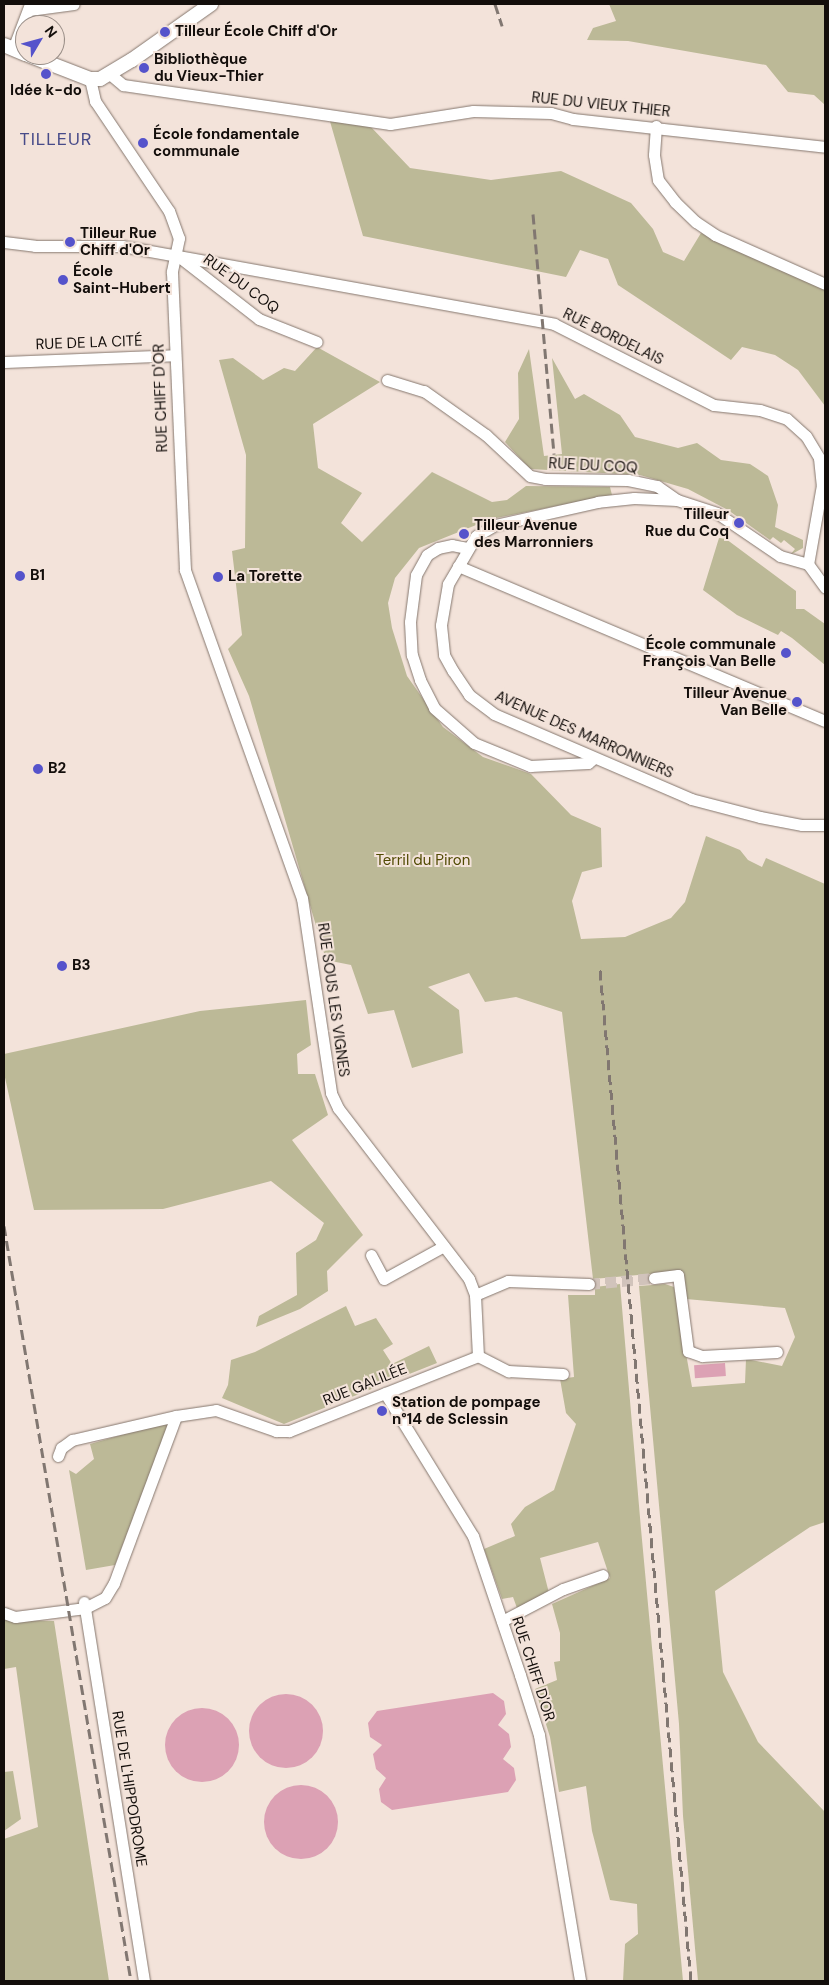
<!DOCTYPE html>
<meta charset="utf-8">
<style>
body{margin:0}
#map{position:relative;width:829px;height:1985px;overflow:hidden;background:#f3e3da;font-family:"DM Sans",sans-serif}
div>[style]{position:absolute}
.green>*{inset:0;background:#bcb997}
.water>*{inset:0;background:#dca1b4;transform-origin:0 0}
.round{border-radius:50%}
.minor-tunnel>*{height:11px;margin-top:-5.5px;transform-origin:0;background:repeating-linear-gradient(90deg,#d1c3bb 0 11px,transparent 0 16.5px)}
.roads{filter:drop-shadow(0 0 1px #85776e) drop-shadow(0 0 1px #85776e)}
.minor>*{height:11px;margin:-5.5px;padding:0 5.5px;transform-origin:5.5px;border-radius:5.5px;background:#fff}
.tertiary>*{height:14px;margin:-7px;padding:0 7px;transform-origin:7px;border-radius:7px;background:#fff}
.rail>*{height:3px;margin-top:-1.5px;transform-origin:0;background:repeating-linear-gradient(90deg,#817771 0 10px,transparent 0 15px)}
.dots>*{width:14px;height:14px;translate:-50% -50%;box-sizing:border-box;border:2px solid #f3e3da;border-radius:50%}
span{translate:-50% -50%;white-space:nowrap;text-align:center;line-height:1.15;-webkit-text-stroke:4px #f3e3da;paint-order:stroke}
.poi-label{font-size:15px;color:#130e0b;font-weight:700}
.left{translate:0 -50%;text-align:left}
.right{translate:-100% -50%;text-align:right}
.street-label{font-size:15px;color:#130e0b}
.park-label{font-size:15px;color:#514a03}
.quarter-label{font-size:18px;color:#474b89;letter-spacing:1px}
.frame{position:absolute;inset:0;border:5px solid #130e0b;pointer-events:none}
.north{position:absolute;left:15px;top:15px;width:50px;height:50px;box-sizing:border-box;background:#f3e3da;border:1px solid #998e87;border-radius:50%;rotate:53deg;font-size:14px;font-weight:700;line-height:20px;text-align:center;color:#130e0b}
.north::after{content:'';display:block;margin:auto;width:18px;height:22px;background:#5553cb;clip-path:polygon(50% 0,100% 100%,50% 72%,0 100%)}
</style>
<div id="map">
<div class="green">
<div style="clip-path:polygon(609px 4px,825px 4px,825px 105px,814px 95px,788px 92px,766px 65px,628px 41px,587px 40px,593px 28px,616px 21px)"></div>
<div style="clip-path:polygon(329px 118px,371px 127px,410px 168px,491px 180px,561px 171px,631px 203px,653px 229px,663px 252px,684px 261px,701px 233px,825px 288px,825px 406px,798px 370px,775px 355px,742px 347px,731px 360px,618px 285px,608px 259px,580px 250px,566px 277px,363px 236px)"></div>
<div style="clip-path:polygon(317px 347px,380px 382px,313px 424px,318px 468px,362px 493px,341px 523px,362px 542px,432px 472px,492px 502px,507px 500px,526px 486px,610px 487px,612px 495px,491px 519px,419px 548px,395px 578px,388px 603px,392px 628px,407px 676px,443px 727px,483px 757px,531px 774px,571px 815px,601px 828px,602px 867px,582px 872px,572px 901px,581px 939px,625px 937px,671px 918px,685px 902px,706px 836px,740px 850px,748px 860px,762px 867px,766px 858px,825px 884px,825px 1522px,810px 1527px,715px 1591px,723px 1672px,758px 1742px,825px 1812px,825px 1981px,698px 1981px,683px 1816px,679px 1724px,639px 1286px,665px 1284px,674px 1287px,692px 1387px,745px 1383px,746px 1359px,782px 1366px,795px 1337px,785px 1308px,686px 1299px,683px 1271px,593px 1279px,562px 1012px,516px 997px,485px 1002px,469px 973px,428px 987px,459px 1010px,463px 1053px,412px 1068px,394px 1010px,368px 1014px,351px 965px,326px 960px,249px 696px,228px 649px,242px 635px,232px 551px,245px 548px,246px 455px,219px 360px,233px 358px,263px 380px,284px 368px,295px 371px)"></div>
<div style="clip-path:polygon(529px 349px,544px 456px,562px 454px,552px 358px,575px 399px,584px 394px,620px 415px,635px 437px,678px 448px,697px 443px,721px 460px,750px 464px,768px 476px,778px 505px,775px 527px,803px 540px,803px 548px,790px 555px,795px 549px,784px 540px,781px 543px,773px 537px,770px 540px,728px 510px,688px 489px,640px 475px,530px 469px,505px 442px,519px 419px,518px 373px)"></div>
<div style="clip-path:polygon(719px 538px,726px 539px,796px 591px,796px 609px,804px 609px,825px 624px,825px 665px,792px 638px,781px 631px,778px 635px,737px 615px,703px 590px)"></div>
<div style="clip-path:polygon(306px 1000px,311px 1045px,297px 1054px,298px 1074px,315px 1074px,328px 1115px,292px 1140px,363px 1235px,327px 1271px,328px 1291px,300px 1309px,256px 1327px,259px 1316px,297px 1295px,296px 1253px,316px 1240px,324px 1223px,271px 1181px,163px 1209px,34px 1210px,4px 1073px,4px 1054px,200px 1011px)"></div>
<div style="clip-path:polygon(620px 1284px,641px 1529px,683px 1981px,623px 1981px,625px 1944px,638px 1934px,637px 1904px,610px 1900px,592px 1831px,586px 1786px,559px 1792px,550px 1737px,535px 1689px,557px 1680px,554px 1662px,560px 1661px,560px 1633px,552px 1604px,610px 1578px,598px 1542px,540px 1558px,549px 1593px,517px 1608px,513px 1597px,502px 1599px,484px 1549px,515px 1536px,511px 1524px,525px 1507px,554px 1490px,576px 1424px,566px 1413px,560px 1379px,574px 1377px,568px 1295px,595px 1295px,595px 1287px)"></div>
<div style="clip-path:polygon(346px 1306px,355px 1326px,376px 1318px,393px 1344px,383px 1350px,392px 1364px,429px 1346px,437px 1363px,284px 1424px,222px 1398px,228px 1385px,231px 1360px,255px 1352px)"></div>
<div style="clip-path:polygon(170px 1421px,115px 1565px,86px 1570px,69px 1470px,76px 1474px,94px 1459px,90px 1444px)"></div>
<div style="clip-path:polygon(4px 1620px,54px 1621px,109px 1981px,4px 1981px,4px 1839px,38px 1827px,16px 1667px,4px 1669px)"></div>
<div style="clip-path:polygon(13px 1771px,21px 1819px,4px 1831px,4px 1772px)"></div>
</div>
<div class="water">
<div style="left:725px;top:1363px;width:13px;height:31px;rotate:86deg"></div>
<div style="clip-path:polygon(493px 1693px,504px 1701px,506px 1714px,498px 1725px,509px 1734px,511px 1747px,503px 1759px,514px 1768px,516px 1780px,508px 1792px,392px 1810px,381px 1802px,379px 1789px,386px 1778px,376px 1769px,373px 1754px,382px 1745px,370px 1737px,368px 1723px,377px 1711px)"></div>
<div class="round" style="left:249px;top:1694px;width:74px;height:74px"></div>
<div class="round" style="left:165px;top:1708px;width:74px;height:74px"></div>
<div class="round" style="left:264px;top:1785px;width:74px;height:74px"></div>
</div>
<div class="minor-tunnel">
<div style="left:589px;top:1284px;width:65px;rotate:-5.3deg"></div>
</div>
<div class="roads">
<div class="minor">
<div style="left:29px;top:10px;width:45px;rotate:-7.6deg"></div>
<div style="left:13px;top:49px;width:48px;rotate:-69.3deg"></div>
<div style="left:111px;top:75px;width:16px;rotate:40deg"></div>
<div style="left:123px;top:85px;width:270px;rotate:8.3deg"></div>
<div style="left:390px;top:124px;width:84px;rotate:-8.9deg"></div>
<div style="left:473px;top:111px;width:78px;rotate:1.5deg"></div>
<div style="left:551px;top:113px;width:23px;rotate:15deg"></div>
<div style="left:573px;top:119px;width:254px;rotate:6.3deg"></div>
<div style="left:90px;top:79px;width:23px;rotate:77deg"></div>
<div style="left:95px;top:101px;width:133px;rotate:56.1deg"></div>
<div style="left:169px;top:211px;width:29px;rotate:70deg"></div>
<div style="left:179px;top:238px;width:35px;rotate:102deg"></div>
<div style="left:172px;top:272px;width:298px;rotate:87.5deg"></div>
<div style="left:185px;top:570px;width:348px;rotate:70.4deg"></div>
<div style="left:302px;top:898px;width:197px;rotate:81.5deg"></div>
<div style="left:331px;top:1093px;width:17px;rotate:65deg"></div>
<div style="left:338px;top:1108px;width:215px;rotate:52.5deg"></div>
<div style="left:469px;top:1279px;width:17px;rotate:69deg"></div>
<div style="left:475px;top:1295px;width:61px;rotate:87.2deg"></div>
<div style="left:656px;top:126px;width:29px;rotate:94deg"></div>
<div style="left:654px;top:155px;width:25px;rotate:81deg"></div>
<div style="left:658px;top:180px;width:28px;rotate:52deg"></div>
<div style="left:675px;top:202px;width:29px;rotate:44deg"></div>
<div style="left:696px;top:222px;width:23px;rotate:34deg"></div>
<div style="left:715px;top:235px;width:120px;rotate:24deg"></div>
<div style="left:4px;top:242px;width:31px;rotate:7deg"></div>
<div style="left:35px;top:246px;width:87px"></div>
<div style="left:122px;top:246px;width:439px;rotate:10.2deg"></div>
<div style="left:554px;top:324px;width:179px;rotate:26.9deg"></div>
<div style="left:714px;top:405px;width:46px;rotate:6.2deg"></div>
<div style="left:760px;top:410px;width:28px;rotate:18deg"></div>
<div style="left:787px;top:419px;width:25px;rotate:42deg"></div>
<div style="left:806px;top:436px;width:26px;rotate:59deg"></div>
<div style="left:819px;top:458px;width:27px;rotate:84deg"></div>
<div style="left:822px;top:485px;width:80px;rotate:100deg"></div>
<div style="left:808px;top:564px;width:29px;rotate:54deg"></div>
<div style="left:178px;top:256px;width:103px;rotate:37.9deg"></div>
<div style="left:259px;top:319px;width:62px;rotate:21.6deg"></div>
<div style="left:4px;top:362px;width:171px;rotate:-2.3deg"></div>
<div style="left:387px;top:380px;width:39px;rotate:17deg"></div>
<div style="left:424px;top:391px;width:76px;rotate:35.4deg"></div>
<div style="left:486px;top:435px;width:60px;rotate:43deg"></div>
<div style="left:530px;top:476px;width:15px;rotate:11deg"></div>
<div style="left:545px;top:479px;width:83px;rotate:0.7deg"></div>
<div style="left:628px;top:480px;width:30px;rotate:12deg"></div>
<div style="left:657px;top:486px;width:24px;rotate:35deg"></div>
<div style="left:467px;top:548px;width:15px;rotate:-169deg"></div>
<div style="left:452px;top:545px;width:14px;rotate:168deg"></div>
<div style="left:438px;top:548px;width:13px;rotate:148deg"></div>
<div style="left:427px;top:555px;width:23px;rotate:119deg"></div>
<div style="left:416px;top:575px;width:47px;rotate:97.3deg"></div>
<div style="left:410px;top:622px;width:33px;rotate:87deg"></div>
<div style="left:412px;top:655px;width:26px;rotate:72deg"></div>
<div style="left:420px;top:680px;width:31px;rotate:63deg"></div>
<div style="left:434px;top:708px;width:53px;rotate:41.2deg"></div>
<div style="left:474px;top:743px;width:61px;rotate:22.3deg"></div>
<div style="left:530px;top:766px;width:58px;rotate:-3deg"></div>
<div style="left:588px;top:763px;width:8px;rotate:-40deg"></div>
<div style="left:808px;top:564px;width:29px;rotate:-164deg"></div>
<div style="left:780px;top:556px;width:76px;rotate:-145.7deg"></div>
<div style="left:717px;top:513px;width:42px;rotate:-162deg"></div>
<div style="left:677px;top:500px;width:43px;rotate:-177.3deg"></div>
<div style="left:634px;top:498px;width:36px;rotate:174deg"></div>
<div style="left:598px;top:502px;width:106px;rotate:167.4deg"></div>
<div style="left:495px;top:525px;width:22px;rotate:150deg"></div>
<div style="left:476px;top:536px;width:56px;rotate:120.3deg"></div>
<div style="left:448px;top:584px;width:42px;rotate:99.7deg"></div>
<div style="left:441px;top:625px;width:30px;rotate:84deg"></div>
<div style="left:444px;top:655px;width:18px;rotate:61deg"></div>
<div style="left:453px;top:671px;width:29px;rotate:56deg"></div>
<div style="left:469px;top:695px;width:31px;rotate:37deg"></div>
<div style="left:494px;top:714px;width:215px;rotate:23.3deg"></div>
<div style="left:691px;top:799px;width:71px;rotate:14.6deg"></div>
<div style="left:760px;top:817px;width:43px;rotate:10.8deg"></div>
<div style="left:802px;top:825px;width:23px"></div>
<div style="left:458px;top:566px;width:398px;rotate:22.9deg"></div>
<div style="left:371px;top:1255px;width:27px;rotate:62deg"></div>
<div style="left:384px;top:1279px;width:68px;rotate:-28.8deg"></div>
<div style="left:654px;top:1278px;width:24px;rotate:-7deg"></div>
<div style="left:678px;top:1275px;width:77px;rotate:82.5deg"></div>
<div style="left:688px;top:1351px;width:15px;rotate:20deg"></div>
<div style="left:702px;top:1356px;width:75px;rotate:-3.1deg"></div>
<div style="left:475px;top:1295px;width:36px;rotate:-23deg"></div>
<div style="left:508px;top:1281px;width:81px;rotate:2.1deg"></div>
<div style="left:478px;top:1356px;width:34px;rotate:27deg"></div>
<div style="left:508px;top:1371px;width:55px;rotate:3.1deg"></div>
<div style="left:385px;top:1393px;width:168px;rotate:58.4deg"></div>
<div style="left:473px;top:1536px;width:147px;rotate:71.3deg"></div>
<div style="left:520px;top:1675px;width:63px;rotate:72.4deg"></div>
<div style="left:539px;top:1735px;width:249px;rotate:80.5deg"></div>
<div style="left:58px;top:1456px;width:9px;rotate:-69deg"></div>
<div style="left:61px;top:1448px;width:14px;rotate:-36deg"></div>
<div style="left:72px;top:1440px;width:107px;rotate:-13deg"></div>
<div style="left:176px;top:1416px;width:40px;rotate:-8.5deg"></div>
<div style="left:216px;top:1410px;width:64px;rotate:19.3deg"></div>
<div style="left:276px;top:1431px;width:13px"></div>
<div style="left:289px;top:1431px;width:203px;rotate:-21.6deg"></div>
<div style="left:84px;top:1602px;width:384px;rotate:81deg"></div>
<div style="left:4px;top:1613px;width:12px;rotate:20deg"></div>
<div style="left:15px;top:1617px;width:71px;rotate:-7.3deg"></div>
<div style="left:85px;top:1608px;width:22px;rotate:-27deg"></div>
<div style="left:105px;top:1598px;width:17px;rotate:-59deg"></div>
<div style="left:114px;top:1583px;width:178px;rotate:-69.6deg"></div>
<div style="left:502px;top:1621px;width:69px;rotate:-27.7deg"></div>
<div style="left:563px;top:1589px;width:42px;rotate:-19.3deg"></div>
</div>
<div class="tertiary">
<div style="left:4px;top:45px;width:23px;rotate:23deg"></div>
<div style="left:28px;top:55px;width:66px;rotate:21.2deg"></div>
<div style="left:90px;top:79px;width:10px"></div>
<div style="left:100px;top:79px;width:37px;rotate:-31deg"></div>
<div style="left:132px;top:60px;width:97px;rotate:-35.3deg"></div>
</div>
</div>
<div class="rail">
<div style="left:495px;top:4px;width:23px;rotate:72deg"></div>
<div style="left:533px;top:214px;width:241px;rotate:85deg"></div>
<div style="left:600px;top:970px;width:1015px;rotate:84.86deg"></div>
<div style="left:4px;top:1226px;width:766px;rotate:80.45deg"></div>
</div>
<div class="dots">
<div style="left:165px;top:32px;background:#5553cb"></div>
<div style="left:144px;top:68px;background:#5553cb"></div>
<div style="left:46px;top:74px;background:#5553cb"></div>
<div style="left:143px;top:143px;background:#5553cb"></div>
<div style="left:70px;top:242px;background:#5553cb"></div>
<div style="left:63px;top:280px;background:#5553cb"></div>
<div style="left:739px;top:523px;background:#5553cb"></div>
<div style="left:464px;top:534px;background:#5553cb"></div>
<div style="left:20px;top:576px;background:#5553cb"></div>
<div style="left:218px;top:577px;background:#5553cb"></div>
<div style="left:786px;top:653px;background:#5553cb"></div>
<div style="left:797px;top:702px;background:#5553cb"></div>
<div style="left:38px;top:769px;background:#5553cb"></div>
<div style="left:62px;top:966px;background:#5553cb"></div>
<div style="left:382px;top:1411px;background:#5553cb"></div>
</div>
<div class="poi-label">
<span class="left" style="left:175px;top:32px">Tilleur École Chiff d'Or</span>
<span class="left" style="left:154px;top:68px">Bibliothèque<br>du Vieux-Thier</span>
<span style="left:46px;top:91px">Idée k-do</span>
<span class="left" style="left:153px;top:143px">École fondamentale<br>communale</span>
<span class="left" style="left:80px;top:242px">Tilleur Rue<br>Chiff d'Or</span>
<span class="left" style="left:73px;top:280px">École<br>Saint-Hubert</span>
<span class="right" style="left:729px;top:523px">Tilleur<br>Rue du Coq</span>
<span class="left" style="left:474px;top:534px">Tilleur Avenue<br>des Marronniers</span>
<span class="left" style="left:30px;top:576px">B1</span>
<span class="left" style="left:228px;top:577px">La Torette</span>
<span class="right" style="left:776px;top:653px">École communale<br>François Van Belle</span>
<span class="right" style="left:787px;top:702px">Tilleur Avenue<br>Van Belle</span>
<span class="left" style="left:48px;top:769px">B2</span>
<span class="left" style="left:72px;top:966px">B3</span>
<span class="left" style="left:392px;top:1411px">Station de pompage<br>n°14 de Sclessin</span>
</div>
<div class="street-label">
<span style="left:601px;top:105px;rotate:6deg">RUE DU VIEUX THIER</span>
<span style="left:241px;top:284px;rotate:36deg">RUE DU COQ</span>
<span style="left:613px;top:337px;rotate:26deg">RUE BORDELAIS</span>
<span style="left:89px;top:343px;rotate:-2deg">RUE DE LA CITÉ</span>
<span style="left:161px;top:398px;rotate:-92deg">RUE CHIFF D'OR</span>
<span style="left:593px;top:466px;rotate:3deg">RUE DU COQ</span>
<span style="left:584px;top:735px;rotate:24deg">AVENUE DES MARRONNIERS</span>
<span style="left:333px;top:1000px;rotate:82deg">RUE SOUS LES VIGNES</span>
<span style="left:365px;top:1385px;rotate:-22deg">RUE GALILÉE</span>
<span style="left:533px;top:1669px;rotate:72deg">RUE CHIFF D'OR</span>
<span style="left:129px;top:1789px;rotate:81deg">RUE DE L'HIPPODROME</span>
</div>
<div class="park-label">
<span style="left:423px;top:861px">Terril du Piron</span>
</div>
<div class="quarter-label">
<span style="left:56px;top:139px">TILLEUR</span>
</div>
<div class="frame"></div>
<div class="north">N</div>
</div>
